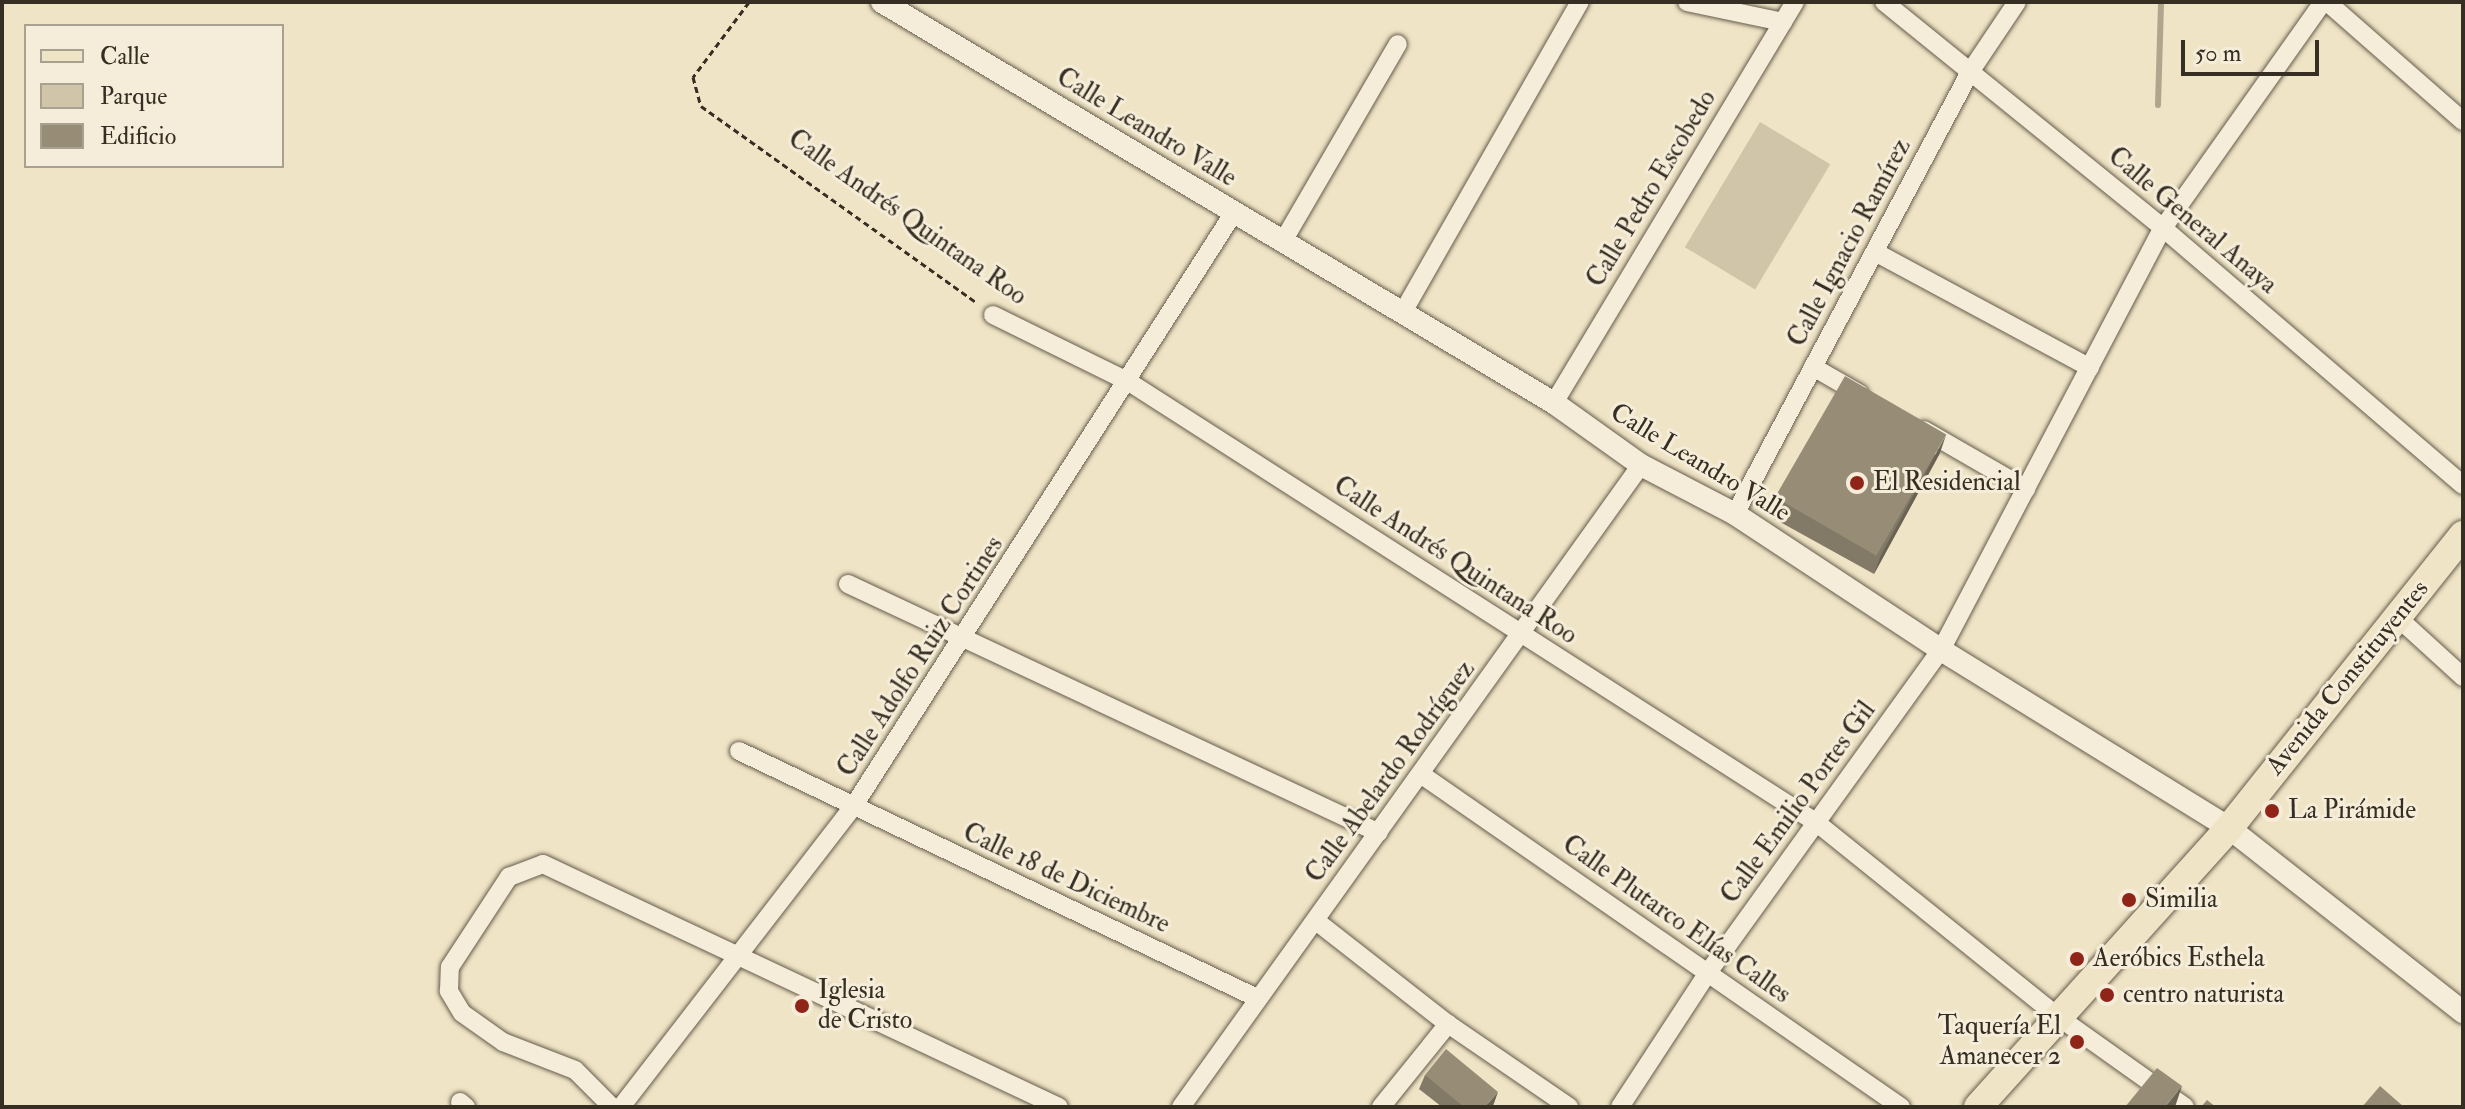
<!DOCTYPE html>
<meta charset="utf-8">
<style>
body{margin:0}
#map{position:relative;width:2465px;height:1109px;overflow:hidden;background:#efe4c5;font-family:"IM FELL Double Pica",serif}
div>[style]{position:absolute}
.green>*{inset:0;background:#d0c5a9;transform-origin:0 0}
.stream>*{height:6px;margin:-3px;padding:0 3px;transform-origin:3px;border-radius:3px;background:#b0a68e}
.path>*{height:3px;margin-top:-1.5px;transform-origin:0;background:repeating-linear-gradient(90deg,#372e23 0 6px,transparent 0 10px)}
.roads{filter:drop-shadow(0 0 2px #655c4c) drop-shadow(0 0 2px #655c4c)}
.minor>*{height:18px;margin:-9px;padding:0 9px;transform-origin:9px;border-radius:9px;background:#f5edd9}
.tertiary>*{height:22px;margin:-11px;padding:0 11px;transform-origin:11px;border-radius:11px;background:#f5edd9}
.primary>*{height:28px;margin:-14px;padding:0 14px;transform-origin:14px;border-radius:14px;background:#efe4c5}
.wall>*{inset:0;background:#827966}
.shaded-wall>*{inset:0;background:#6a6353}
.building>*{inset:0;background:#978d77;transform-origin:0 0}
.dots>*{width:22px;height:22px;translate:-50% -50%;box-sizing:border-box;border:4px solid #f5edd9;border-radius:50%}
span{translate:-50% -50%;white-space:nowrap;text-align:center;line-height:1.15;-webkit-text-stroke:6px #f5edd9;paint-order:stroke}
.street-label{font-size:26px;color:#372e23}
.poi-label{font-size:26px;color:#372e23}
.left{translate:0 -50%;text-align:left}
.right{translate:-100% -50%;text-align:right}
.frame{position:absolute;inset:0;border:4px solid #372e23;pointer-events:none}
.legend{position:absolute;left:24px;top:24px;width:260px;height:144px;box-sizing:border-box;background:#f5edd9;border:2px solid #a9a190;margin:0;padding:10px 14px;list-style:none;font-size:24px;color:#372e23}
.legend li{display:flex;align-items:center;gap:16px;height:40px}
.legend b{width:40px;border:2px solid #a9a190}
.scale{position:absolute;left:2181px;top:40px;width:138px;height:36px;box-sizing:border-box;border:4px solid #372e23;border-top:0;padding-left:10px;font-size:24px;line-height:28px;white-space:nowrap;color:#372e23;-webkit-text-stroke:6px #f5edd9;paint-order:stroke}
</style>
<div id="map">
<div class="green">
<div style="left:1760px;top:122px;width:82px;height:146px;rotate:31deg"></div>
</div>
<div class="stream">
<div style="left:2158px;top:105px;width:103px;rotate:-88.3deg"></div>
</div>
<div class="path">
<div style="left:749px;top:2px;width:94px;rotate:126.7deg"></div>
<div style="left:693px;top:77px;width:30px;rotate:75deg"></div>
<div style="left:701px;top:106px;width:339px;rotate:35.5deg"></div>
</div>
<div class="roads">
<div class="minor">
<div style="left:1687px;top:2px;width:98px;rotate:11.8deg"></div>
<div style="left:1884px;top:2px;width:359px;rotate:39deg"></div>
<div style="left:2163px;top:228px;width:395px;rotate:40.6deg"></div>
<div style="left:2327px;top:2px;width:181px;rotate:41.2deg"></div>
<div style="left:1282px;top:243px;width:230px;rotate:-59.8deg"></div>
<div style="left:1875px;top:252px;width:244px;rotate:28.3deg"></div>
<div style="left:1403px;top:312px;width:357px;rotate:-60.3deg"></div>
<div style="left:993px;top:315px;width:152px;rotate:26.2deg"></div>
<div style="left:1129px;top:382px;width:817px;rotate:32.66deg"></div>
<div style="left:1817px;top:823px;width:308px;rotate:38.8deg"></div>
<div style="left:2057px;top:1016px;width:157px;rotate:35.4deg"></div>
<div style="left:1813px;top:367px;width:54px;rotate:29.9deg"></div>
<div style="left:1554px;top:403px;width:468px;rotate:-59deg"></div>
<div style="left:1924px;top:430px;width:118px;rotate:30deg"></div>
<div style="left:1735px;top:514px;width:501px;rotate:-62deg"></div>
<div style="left:1970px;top:72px;width:84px;rotate:-56.1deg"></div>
<div style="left:848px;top:584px;width:586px;rotate:25.12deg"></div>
<div style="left:2396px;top:616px;width:91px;rotate:42.3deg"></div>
<div style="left:739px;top:751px;width:574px;rotate:25.49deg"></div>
<div style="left:1422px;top:775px;width:583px;rotate:34.73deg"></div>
<div style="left:1316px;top:921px;width:167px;rotate:38deg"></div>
<div style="left:1448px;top:1024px;width:147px;rotate:34.4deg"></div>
<div style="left:460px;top:1102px;width:8px;rotate:40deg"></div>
<div style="left:612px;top:1107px;width:52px;rotate:-135deg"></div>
<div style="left:575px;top:1070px;width:77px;rotate:-158.7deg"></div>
<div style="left:503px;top:1042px;width:50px;rotate:-144.7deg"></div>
<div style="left:462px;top:1013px;width:26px;rotate:-121deg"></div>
<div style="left:449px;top:991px;width:24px;rotate:-88deg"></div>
<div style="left:450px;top:967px;width:108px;rotate:-56.8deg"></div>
<div style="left:509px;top:877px;width:36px;rotate:-21deg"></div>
<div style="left:543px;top:864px;width:570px;rotate:25.22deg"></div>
<div style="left:621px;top:1107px;width:379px;rotate:-52.3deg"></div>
<div style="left:853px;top:807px;width:704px;rotate:-57.35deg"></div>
<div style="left:1181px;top:1107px;width:790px;rotate:-54.38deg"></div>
<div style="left:1381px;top:1107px;width:107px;rotate:-51.1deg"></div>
<div style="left:1620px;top:1107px;width:159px;rotate:-56.8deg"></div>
<div style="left:1707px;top:974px;width:400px;rotate:-54.2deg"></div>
<div style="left:1941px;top:650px;width:477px;rotate:-62.3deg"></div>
<div style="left:2163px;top:228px;width:277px;rotate:-54.7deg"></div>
</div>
<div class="tertiary">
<div style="left:882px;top:2px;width:783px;rotate:30.83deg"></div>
<div style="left:1554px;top:403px;width:107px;rotate:35.5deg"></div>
<div style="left:1641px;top:465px;width:106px;rotate:27.5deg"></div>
<div style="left:1735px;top:514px;width:247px;rotate:33.4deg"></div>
<div style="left:1941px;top:650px;width:339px;rotate:31.7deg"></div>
<div style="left:2229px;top:828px;width:298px;rotate:38.2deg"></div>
</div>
<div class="primary">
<div style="left:1978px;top:1107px;width:375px;rotate:-48deg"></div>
<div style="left:2229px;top:828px;width:375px;rotate:-51.4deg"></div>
</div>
</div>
<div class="wall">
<div style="clip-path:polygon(1940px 453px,1874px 574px,1771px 517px,1778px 499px)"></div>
<div style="clip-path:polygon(1425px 1075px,1493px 1106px,1492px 1107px,1442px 1107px,1419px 1089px)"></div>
</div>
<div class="shaded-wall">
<div style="clip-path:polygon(1946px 435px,1940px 453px,1874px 574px,1881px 555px)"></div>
<div style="clip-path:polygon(2182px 1086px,2175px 1107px,2165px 1107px)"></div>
<div style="clip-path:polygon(1498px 1092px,1493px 1106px,1492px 1107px,1485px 1107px)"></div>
</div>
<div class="building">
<div style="left:1845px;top:376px;width:117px;height:140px;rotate:30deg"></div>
<div style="clip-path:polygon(1446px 1049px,1498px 1092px,1485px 1107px,1464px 1107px,1425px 1075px)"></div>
<div style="clip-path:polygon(2157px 1068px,2182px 1086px,2165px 1107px,2125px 1107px)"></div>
<div style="clip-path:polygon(2380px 1086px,2404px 1107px,2362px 1107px)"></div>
<div style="clip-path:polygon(2207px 1100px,2216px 1107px,2201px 1107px)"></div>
</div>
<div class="dots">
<div style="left:1857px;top:483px;background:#8f2418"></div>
<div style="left:2272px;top:811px;background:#8f2418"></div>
<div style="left:2129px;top:900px;background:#8f2418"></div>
<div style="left:2077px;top:959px;background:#8f2418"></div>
<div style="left:2107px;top:995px;background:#8f2418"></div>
<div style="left:802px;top:1006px;background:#8f2418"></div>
<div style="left:2077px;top:1042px;background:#8f2418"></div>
</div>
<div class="street-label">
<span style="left:1146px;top:128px;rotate:31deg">Calle Leandro Valle</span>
<span style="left:1652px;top:189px;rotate:-59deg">Calle Pedro Escobedo</span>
<span style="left:907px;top:218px;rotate:35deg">Calle Andrés Quintana Roo</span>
<span style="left:2192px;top:221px;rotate:40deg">Calle General Anaya</span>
<span style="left:1850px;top:243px;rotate:-62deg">Calle Ignacio Ramírez</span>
<span style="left:1700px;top:463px;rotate:31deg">Calle Leandro Valle</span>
<span style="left:1455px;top:561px;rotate:33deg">Calle Andrés Quintana Roo</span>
<span style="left:921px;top:657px;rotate:-57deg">Calle Adolfo Ruiz Cortines</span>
<span style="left:2348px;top:678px;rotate:-51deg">Avenida Constituyentes</span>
<span style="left:1391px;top:772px;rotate:-54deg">Calle Abelardo Rodríguez</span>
<span style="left:1799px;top:803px;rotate:-54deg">Calle Emilio Portes Gil</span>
<span style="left:1066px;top:879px;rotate:25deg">Calle 18 de Diciembre</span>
<span style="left:1676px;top:920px;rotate:35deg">Calle Plutarco Elías Calles</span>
</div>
<div class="poi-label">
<span class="left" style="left:1873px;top:483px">El Residencial</span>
<span class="left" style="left:2288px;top:811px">La Pirámide</span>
<span class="left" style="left:2145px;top:900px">Similia</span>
<span class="left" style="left:2093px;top:959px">Aeróbics Esthela</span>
<span class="left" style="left:818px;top:1006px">Iglesia<br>de Cristo</span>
<span class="left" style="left:2123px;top:995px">centro naturista</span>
<span class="right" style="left:2061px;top:1042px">Taquería El<br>Amanecer 2</span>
</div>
<div class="frame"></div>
<ul class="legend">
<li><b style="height:10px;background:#efe4c5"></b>Calle</li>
<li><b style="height:22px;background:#d0c5a9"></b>Parque</li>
<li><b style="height:22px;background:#978d77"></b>Edificio</li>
</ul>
<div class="scale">50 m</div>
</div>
